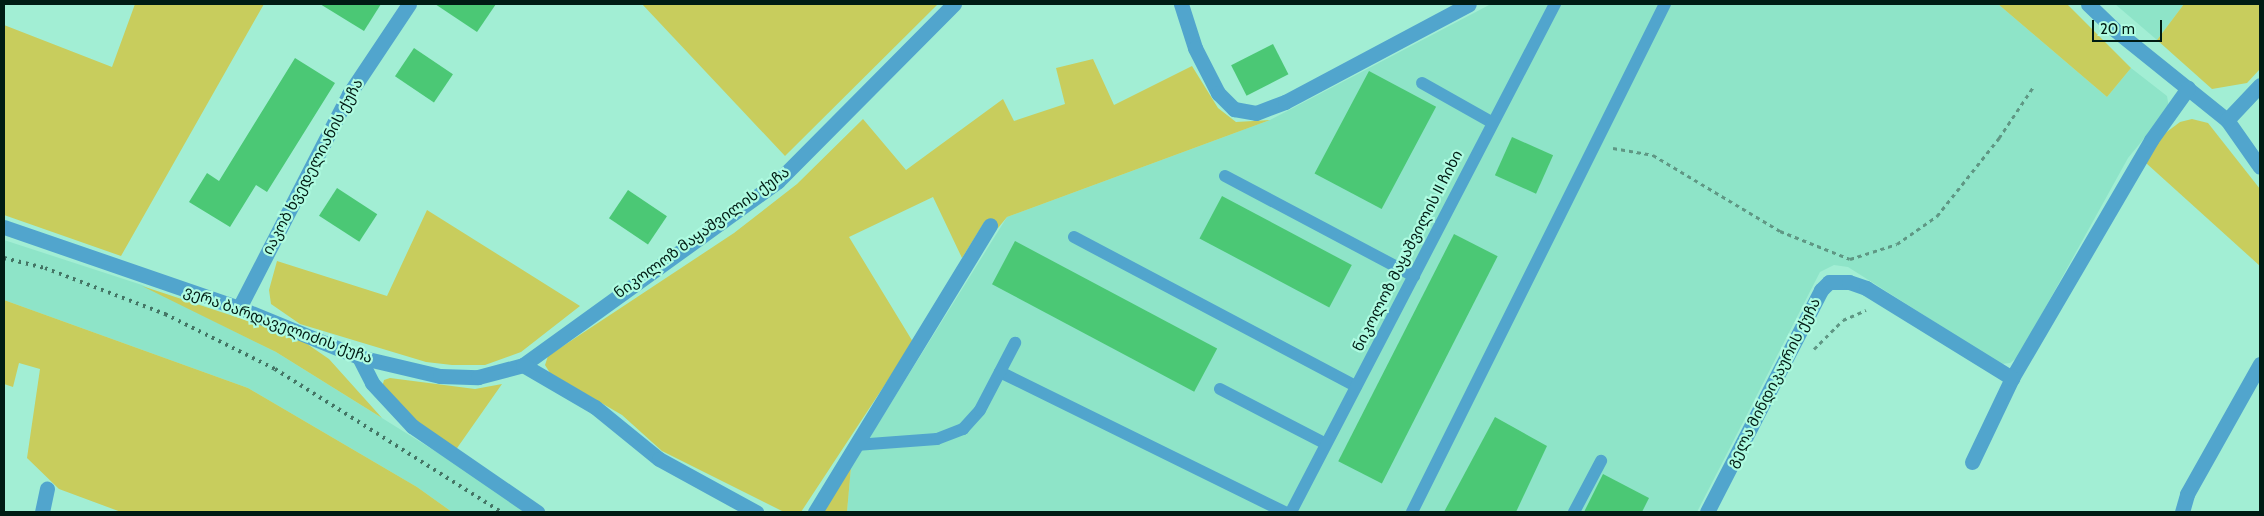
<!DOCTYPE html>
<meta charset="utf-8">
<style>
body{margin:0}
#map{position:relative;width:2264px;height:516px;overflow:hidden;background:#a2eed4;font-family:Cabin,"Noto Sans Georgian",sans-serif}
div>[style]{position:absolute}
.built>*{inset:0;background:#8ee4c8}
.green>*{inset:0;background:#c8cd5d}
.building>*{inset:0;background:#4bc875;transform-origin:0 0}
.path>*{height:3px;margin-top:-1.5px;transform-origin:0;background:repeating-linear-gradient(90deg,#5f9784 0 4px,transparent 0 8px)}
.lane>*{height:12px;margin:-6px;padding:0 6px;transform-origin:6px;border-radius:6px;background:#51a5cd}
.street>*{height:15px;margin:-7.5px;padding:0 7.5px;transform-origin:7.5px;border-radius:7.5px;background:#51a5cd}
.rail>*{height:4px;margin-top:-2px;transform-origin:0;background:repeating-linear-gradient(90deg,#447565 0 2.5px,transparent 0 7.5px)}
span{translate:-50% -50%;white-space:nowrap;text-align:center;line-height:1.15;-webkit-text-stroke:4.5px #affbe1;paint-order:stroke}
.street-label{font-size:15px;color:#001c14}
.frame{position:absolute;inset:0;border:5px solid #001c14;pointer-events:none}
.scale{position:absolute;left:2092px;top:20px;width:70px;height:22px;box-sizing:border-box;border:2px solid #001c14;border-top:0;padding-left:6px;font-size:15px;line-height:18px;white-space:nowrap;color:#001c14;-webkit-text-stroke:4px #affbe1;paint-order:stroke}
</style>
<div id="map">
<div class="built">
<div style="clip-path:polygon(1491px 4px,1998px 4px,2107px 97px,2131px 68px,2167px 96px,2169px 108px,2128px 158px,2018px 357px,2010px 363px,2001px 364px,1848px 267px,1834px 265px,1820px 272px,1697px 512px,847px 512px,851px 467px,1007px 217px,1270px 120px)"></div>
<div style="clip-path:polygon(2115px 4px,2184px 4px,2157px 40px)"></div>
<div style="clip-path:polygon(4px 240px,142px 285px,276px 352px,533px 512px,452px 512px,417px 487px,248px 388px,4px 300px)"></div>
</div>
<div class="green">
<div style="clip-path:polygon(135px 4px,264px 4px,121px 256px,4px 215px,4px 25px,112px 67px)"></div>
<div style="clip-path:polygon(642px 4px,938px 4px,785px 156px)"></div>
<div style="clip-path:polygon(1998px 4px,2067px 4px,2131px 68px,2107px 97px)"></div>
<div style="clip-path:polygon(2184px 4px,2260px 4px,2260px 69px,2247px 83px,2212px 89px,2157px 40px)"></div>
<div style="clip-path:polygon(1093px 59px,1114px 105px,1192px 66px,1218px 108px,1236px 122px,1270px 120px,1007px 217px,998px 228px,985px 221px,962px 258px,933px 197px,849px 237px,913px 342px,801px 512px,784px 512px,662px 451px,622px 415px,550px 373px,545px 365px,548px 356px,734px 233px,797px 184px,863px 119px,906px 170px,1003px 99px,1014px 121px,1065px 104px,1056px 68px)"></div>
<div style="clip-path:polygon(2192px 119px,2208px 123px,2260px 189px,2260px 266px,2146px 163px,2160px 137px,2180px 122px)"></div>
<div style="clip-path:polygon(427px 210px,580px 306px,521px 352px,485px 365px,452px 365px,426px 362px,300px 324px,271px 304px,269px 290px,277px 261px,387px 296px)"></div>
<div style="clip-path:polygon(142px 286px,297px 337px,329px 359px,382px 418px,276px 352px)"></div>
<div style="clip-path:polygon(4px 300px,248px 388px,417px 487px,452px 512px,121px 512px,59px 489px,27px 458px,40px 369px,19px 363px,13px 387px,4px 384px)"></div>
<div style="clip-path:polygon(390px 378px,475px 389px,502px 384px,455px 451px,415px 423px,382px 387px,384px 380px)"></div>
<div style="clip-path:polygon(851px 467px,847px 512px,823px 512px)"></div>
</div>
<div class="building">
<div style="clip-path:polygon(320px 4px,381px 4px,364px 31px)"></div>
<div style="clip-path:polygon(435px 4px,496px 4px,477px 32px)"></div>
<div style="left:1273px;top:44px;width:34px;height:47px;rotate:63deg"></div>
<div style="left:414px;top:48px;width:47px;height:34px;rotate:34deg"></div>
<div style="clip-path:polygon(295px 58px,335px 83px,267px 192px,256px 185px,230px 227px,189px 202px,207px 173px,219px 181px)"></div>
<div style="left:1369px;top:71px;width:76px;height:116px;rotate:28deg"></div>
<div style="left:1512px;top:137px;width:45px;height:42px;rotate:24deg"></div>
<div style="left:337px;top:188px;width:48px;height:33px;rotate:33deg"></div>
<div style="left:628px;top:190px;width:47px;height:34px;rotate:34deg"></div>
<div style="left:1222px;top:196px;width:147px;height:48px;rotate:28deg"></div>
<div style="left:1454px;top:234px;width:49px;height:255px;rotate:27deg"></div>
<div style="left:1015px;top:241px;width:229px;height:49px;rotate:28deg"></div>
<div style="clip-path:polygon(1495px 417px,1547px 446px,1516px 512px,1444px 512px)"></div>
<div style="clip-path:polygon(1603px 474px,1649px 498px,1642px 512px,1584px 512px)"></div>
</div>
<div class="path">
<div style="left:1613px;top:148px;width:41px;rotate:9.9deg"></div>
<div style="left:1653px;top:155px;width:148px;rotate:30.9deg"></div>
<div style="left:1780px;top:231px;width:75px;rotate:21.8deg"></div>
<div style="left:1850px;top:259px;width:49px;rotate:-17.7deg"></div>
<div style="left:1897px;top:244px;width:49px;rotate:-35deg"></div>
<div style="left:1937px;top:216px;width:100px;rotate:-51.5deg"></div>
<div style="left:1999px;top:138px;width:63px;rotate:-56.1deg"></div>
<div style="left:1814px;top:349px;width:41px;rotate:-45deg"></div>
<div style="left:1843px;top:320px;width:25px;rotate:-23deg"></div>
</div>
<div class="lane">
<div style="left:1422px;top:83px;width:81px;rotate:29.4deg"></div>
<div style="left:1225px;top:176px;width:214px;rotate:27.9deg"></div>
<div style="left:1074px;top:237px;width:319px;rotate:27.9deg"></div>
<div style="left:1000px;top:372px;width:318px;rotate:26.2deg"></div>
<div style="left:1220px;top:389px;width:119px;rotate:27.4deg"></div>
<div style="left:856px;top:445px;width:81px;rotate:-4.2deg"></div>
<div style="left:937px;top:439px;width:28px;rotate:-21deg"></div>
<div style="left:963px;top:429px;width:25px;rotate:-48deg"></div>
<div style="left:980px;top:410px;width:76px;rotate:-62.4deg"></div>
<div style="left:1291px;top:512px;width:573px;rotate:-62.54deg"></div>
<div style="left:1412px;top:512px;width:568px;rotate:-63.53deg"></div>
<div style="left:1574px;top:512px;width:58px;rotate:-62.1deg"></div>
</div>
<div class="street">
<div style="left:1181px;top:4px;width:46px;rotate:72.3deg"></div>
<div style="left:1195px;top:48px;width:51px;rotate:62.9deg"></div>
<div style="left:1218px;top:93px;width:23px;rotate:45deg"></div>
<div style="left:1234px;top:109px;width:22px;rotate:10deg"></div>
<div style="left:1256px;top:113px;width:31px;rotate:-21deg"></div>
<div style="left:1285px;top:102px;width:208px;rotate:-28deg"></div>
<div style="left:2088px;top:4px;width:37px;rotate:44deg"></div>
<div style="left:2115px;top:30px;width:144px;rotate:38.8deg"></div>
<div style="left:2227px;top:120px;width:57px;rotate:54.9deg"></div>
<div style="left:2227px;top:120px;width:48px;rotate:-46.7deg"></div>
<div style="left:4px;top:227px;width:249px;rotate:19deg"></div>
<div style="left:239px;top:308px;width:130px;rotate:22.2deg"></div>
<div style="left:359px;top:357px;width:83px;rotate:13.2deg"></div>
<div style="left:440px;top:376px;width:38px;rotate:2deg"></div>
<div style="left:478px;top:377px;width:47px;rotate:-14.9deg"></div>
<div style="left:523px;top:365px;width:314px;rotate:-35.8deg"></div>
<div style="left:778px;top:181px;width:250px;rotate:-45.2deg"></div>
<div style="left:239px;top:308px;width:241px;rotate:-62.8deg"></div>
<div style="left:349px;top:94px;width:108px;rotate:-56.3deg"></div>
<div style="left:359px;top:357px;width:29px;rotate:63deg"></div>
<div style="left:372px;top:383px;width:59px;rotate:47.1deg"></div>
<div style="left:412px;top:426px;width:152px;rotate:34.5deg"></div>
<div style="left:523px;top:365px;width:83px;rotate:30.3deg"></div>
<div style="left:595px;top:407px;width:82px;rotate:39.1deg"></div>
<div style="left:659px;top:459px;width:111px;rotate:28.7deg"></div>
<div style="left:1972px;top:462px;width:93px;rotate:-64.5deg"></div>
<div style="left:2012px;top:378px;width:276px;rotate:-59.7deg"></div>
<div style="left:2151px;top:140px;width:64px;rotate:-54.6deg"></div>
<div style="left:42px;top:512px;width:24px;rotate:-78deg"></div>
<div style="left:815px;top:512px;width:336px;rotate:-58.6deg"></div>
<div style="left:1707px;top:512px;width:250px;rotate:-62.8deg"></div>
<div style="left:1821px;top:290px;width:11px;rotate:-45deg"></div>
<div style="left:1829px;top:282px;width:20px"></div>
<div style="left:1849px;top:282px;width:18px;rotate:19deg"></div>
<div style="left:1866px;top:288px;width:172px;rotate:31.7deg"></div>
<div style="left:2182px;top:512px;width:19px;rotate:-74deg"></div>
<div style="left:2187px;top:494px;width:149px;rotate:-60.7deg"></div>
</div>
<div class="rail">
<div style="left:4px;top:258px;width:42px;rotate:13.7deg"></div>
<div style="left:45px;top:268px;width:129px;rotate:21deg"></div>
<div style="left:165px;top:314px;width:123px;rotate:26.6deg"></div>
<div style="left:275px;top:369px;width:267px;rotate:32.3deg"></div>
</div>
<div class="street-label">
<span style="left:313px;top:167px;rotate:-62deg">იაკობ ხვედელიანის ქუჩა</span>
<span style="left:702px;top:233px;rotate:-36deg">ნიკოლოზ მაყაშვილის ქუჩა</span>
<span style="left:1408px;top:251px;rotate:-63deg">ნიკოლოზ მაყაშვილის II ჩიხი</span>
<span style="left:278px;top:325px;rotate:20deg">ვერა ბარდაველიძის ქუჩა</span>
<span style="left:1774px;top:383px;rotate:-63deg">გელა მინდიკაურის ქუჩა</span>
</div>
<div class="frame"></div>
<div class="scale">20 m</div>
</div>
